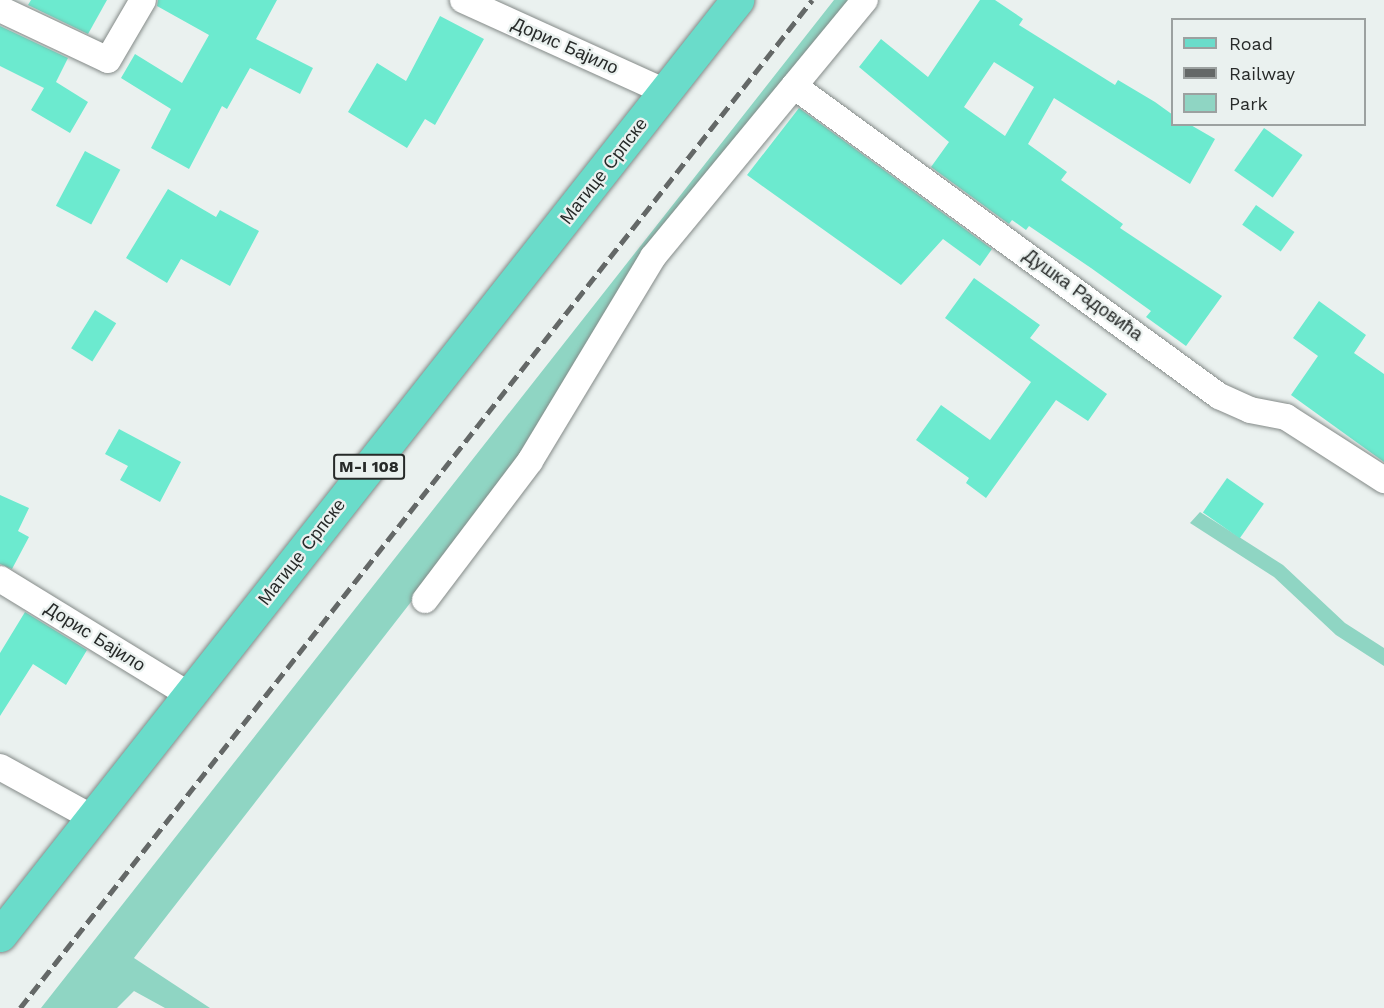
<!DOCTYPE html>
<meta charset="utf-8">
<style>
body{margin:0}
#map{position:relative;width:1384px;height:1008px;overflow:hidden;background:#eaf1ef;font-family:"Work Sans",sans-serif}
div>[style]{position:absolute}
.green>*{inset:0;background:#8fd5c3}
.building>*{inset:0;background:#6ceacf;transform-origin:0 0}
.roads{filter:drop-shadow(0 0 2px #848a88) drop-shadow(0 0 2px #848a88)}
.minor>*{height:26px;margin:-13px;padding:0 13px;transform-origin:13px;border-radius:13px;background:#fff}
.primary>*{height:33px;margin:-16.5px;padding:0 16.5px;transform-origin:16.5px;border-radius:16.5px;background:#6adcca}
.rail>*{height:4.5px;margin-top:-2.25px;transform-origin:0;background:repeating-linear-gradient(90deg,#646867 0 12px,transparent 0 18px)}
span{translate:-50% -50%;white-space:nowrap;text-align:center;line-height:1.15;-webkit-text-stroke:4.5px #eaf1ef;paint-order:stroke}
.shield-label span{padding:2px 4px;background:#eaf1ef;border:2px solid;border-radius:4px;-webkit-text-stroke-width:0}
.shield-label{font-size:16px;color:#272a29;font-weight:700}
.street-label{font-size:18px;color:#272a29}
.legend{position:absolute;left:1171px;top:18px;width:195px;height:108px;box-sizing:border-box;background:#eaf1ef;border:2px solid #9ca1a0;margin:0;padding:8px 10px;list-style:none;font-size:18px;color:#272a29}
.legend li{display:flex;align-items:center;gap:12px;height:30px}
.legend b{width:30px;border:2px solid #9ca1a0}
</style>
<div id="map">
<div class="green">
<div style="clip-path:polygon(834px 0,852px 0,544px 431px,134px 958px,210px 1008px,165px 1008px,134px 991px,117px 1008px,41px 1008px)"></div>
<div style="clip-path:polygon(1200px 512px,1283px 565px,1345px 623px,1384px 648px,1384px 666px,1336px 635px,1274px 577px,1190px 523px)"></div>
</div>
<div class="building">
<div style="clip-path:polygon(31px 0,107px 0,88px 34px,28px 5px)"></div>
<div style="clip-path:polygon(158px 0,277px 0,256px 39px,313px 68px,300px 94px,250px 68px,227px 109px,222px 106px,189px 169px,151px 148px,171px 109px,121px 78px,135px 54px,182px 83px,209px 35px,157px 6px)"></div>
<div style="clip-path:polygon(evenodd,980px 0,995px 0,1023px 19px,1019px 25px,1115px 85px,1118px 80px,1155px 102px,1173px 115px,1173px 124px,1189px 124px,1215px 139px,1190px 184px,1054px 98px,1028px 144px,1067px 172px,1061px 180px,1123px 224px,1120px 228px,1222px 296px,1186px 346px,1146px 317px,1151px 311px,1091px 268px,1029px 226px,1026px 230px,1012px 220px,1009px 224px,931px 167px,949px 142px,859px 67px,881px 39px,928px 77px,980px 0,994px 62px,1034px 87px,1005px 136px,964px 107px,994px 62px)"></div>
<div style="clip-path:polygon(440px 16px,484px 39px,435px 125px,425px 119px,407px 148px,348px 112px,377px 63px,406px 81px)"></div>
<div style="clip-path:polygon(0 26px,68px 58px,56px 82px,88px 102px,70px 133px,31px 110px,44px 88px,0 66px)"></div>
<div style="clip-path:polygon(799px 108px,992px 249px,980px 266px,943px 239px,901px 285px,747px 175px)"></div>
<div style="left:1264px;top:128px;width:47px;height:52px;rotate:35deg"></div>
<div style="left:85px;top:151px;width:40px;height:62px;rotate:28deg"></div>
<div style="clip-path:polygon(168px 189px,216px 217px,220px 210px,259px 231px,230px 286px,181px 259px,167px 283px,126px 258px)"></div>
<div style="left:1256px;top:205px;width:47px;height:24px;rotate:35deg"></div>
<div style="clip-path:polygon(974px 278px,1040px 325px,1030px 338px,1107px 394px,1088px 421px,1056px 400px,986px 498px,966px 483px,969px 478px,916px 440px,941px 405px,990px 440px,1031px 382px,945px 318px)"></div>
<div style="clip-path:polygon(1319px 301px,1366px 335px,1354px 353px,1384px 374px,1384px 462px,1291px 395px,1318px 356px,1293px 338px)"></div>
<div style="left:95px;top:310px;width:25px;height:45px;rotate:32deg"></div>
<div style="clip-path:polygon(119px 429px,181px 462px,160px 502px,120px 480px,128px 466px,105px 454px)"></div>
<div style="left:1227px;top:478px;width:45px;height:42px;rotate:35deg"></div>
<div style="clip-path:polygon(0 495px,29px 508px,18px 531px,29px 537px,12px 569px,0 564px)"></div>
<div style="clip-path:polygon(25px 612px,87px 650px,66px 685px,33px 664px,0 716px,0 653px)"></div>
</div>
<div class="roads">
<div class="minor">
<div style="left:463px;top:0;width:223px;rotate:24.4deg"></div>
<div style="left:0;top:9px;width:119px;rotate:25.3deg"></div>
<div style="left:108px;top:60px;width:69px;rotate:-59.7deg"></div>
<div style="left:794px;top:86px;width:526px;rotate:36.11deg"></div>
<div style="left:1219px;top:396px;width:34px;rotate:24deg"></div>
<div style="left:1250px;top:410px;width:37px;rotate:11deg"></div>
<div style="left:1286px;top:417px;width:117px;rotate:32.7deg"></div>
<div style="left:0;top:579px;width:222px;rotate:31.5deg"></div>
<div style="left:425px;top:600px;width:174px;rotate:-52.9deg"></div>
<div style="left:530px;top:461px;width:238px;rotate:-58.9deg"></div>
<div style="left:653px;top:257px;width:333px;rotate:-50.5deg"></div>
<div style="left:0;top:767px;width:102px;rotate:28.8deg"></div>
</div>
<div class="primary">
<div style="left:0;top:935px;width:1191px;rotate:-51.75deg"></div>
</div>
</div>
<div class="rail">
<div style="left:20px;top:1008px;width:1282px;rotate:-51.84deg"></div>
</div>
<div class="shield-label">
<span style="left:369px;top:467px">M-I 108</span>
</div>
<div class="street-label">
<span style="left:565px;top:46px;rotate:24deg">Дорис Бајило</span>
<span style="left:604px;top:171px;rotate:-52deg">Матице Српске</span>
<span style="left:1083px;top:295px;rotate:36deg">Душка Радовића</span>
<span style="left:302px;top:552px;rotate:-52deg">Матице Српске</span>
<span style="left:95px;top:637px;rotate:32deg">Дорис Бајило</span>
</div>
<ul class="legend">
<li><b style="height:8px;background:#6adcca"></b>Road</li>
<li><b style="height:8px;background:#646867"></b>Railway</li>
<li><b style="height:16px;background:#8fd5c3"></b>Park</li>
</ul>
</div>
